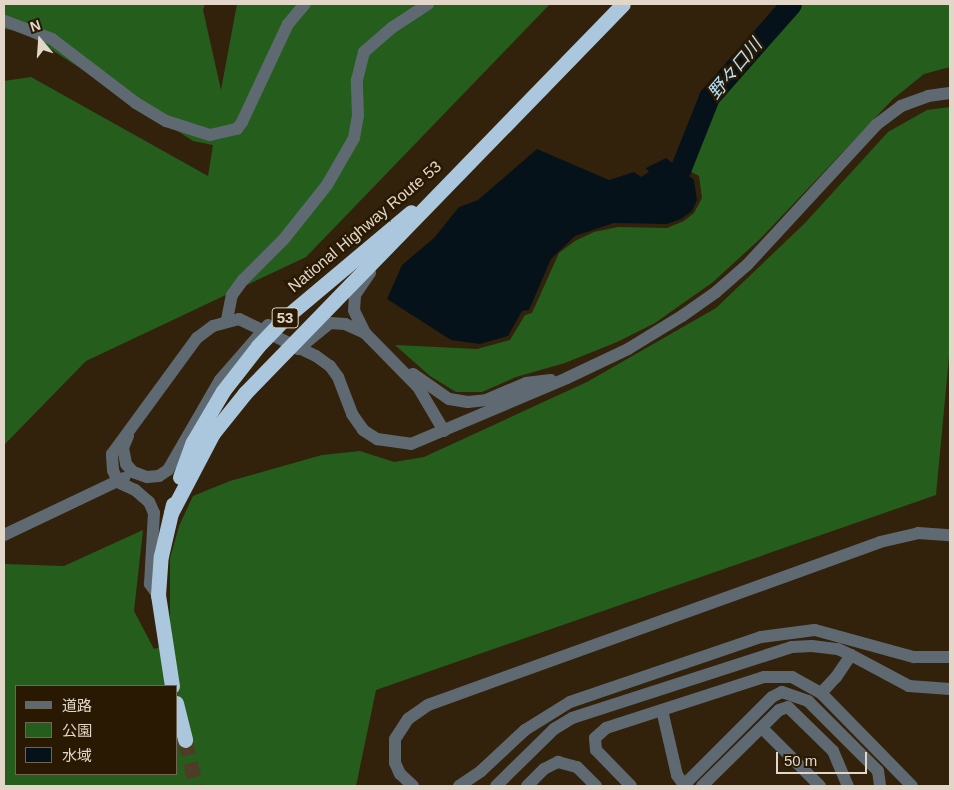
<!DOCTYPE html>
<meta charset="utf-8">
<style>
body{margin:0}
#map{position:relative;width:954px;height:790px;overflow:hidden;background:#33220b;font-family:Helvetica,"Noto Sans JP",sans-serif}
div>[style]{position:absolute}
.green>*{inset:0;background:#255e1c}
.water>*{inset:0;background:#06121a}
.river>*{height:21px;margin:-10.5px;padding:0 10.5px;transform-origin:10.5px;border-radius:10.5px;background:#06121a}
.highway-tunnel>*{height:15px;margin-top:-7.5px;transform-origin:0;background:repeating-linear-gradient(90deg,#4d3d27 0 15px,transparent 0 23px)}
.minor>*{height:12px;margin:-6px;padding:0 6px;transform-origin:6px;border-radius:6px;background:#5e6972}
.highway>*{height:15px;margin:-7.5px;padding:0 7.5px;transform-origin:7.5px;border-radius:7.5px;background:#abc7dd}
span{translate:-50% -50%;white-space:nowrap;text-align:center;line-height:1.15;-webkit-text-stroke:5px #291903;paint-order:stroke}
.shield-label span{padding:1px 4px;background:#291903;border:1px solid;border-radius:4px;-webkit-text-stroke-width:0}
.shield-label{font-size:15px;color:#e1d6c8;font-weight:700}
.street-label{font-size:16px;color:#e1d6c8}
.water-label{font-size:18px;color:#b4e1fb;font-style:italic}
.frame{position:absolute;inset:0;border:5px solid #e1d6c8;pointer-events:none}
.legend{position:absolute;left:15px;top:685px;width:162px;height:90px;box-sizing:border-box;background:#291903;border:1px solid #736552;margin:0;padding:6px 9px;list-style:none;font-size:15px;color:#e1d6c8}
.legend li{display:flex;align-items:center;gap:10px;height:25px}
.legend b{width:25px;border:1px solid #736552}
.north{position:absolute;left:15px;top:15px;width:50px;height:50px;-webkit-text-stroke:4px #291903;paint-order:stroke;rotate:342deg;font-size:14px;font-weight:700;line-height:20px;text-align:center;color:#e1d6c8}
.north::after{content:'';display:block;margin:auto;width:18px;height:22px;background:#e1d6c8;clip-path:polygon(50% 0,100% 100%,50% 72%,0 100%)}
.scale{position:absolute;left:776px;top:752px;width:91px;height:22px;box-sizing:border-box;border:2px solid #e1d6c8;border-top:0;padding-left:6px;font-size:15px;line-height:18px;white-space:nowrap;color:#e1d6c8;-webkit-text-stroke:4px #291903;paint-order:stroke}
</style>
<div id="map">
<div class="green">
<div style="clip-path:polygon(4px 4px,205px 4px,203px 10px,221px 90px,237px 4px,550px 4px,306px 257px,86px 361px,4px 445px,4px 81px,31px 77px,208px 176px,213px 145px,193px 141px,24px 32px,4px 29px)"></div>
<div style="clip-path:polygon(800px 4px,950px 4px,950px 67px,924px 74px,893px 99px,761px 238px,713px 282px,655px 323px,617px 342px,565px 363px,516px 377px,482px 392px,456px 392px,430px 376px,395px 345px,477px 349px,510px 340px,525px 315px,532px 313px,559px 253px,575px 241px,594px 232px,618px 227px,667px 228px,684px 221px,694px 213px,702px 198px,699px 176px,686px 169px,715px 99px)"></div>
<div style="clip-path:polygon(evenodd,950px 107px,950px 346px,936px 495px,376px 690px,356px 786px,4px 786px,4px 564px,64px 566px,143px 530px,134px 611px,154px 649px,170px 644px,170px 558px,179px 526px,193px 496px,230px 481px,322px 455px,360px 451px,394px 462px,424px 457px,587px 382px,716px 308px,805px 223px,888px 132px,927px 110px,950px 107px,16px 686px,176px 686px,176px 774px,16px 774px,16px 686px)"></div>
</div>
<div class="water">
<div style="clip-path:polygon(537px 149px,609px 180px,634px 172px,641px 177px,649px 172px,646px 168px,666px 158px,694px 180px,697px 200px,692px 211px,681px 219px,667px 224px,614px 223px,575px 236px,551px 259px,529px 310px,522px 311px,508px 336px,480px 344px,451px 340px,387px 299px,402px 265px,434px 238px,459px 207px,478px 200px)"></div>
</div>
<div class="river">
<div style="left:680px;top:170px;width:79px;rotate:-68.3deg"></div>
<div style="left:709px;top:97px;width:124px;rotate:-48.6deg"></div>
</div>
<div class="highway-tunnel">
<div style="left:185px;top:740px;width:47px;rotate:76.6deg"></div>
</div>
<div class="minor">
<div style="left:5px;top:21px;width:50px;rotate:21deg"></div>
<div style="left:52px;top:39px;width:106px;rotate:37.3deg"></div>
<div style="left:136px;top:103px;width:35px;rotate:31deg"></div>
<div style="left:166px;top:121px;width:46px;rotate:17.7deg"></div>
<div style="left:210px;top:135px;width:28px;rotate:-13deg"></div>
<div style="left:237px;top:129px;width:9px;rotate:-54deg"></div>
<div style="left:242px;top:122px;width:108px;rotate:-64.9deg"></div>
<div style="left:288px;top:24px;width:26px;rotate:-50deg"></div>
<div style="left:227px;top:320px;width:25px;rotate:-79deg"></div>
<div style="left:232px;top:295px;width:19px;rotate:-54deg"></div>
<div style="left:243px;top:280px;width:58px;rotate:-45deg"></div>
<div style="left:284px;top:239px;width:69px;rotate:-51.5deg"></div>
<div style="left:327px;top:185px;width:54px;rotate:-60.1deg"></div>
<div style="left:354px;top:138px;width:22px;rotate:-80deg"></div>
<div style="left:358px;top:116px;width:36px;rotate:-92deg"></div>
<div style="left:357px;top:80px;width:29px;rotate:-76deg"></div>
<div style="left:364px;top:52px;width:38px;rotate:-41deg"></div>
<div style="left:393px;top:27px;width:42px;rotate:-33.3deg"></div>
<div style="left:365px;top:333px;width:25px;rotate:-116deg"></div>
<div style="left:354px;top:310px;width:15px;rotate:-86deg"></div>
<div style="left:355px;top:295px;width:27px;rotate:-56deg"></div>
<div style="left:298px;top:349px;width:41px;rotate:-39.1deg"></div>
<div style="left:330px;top:323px;width:15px;rotate:4deg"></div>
<div style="left:345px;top:324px;width:22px;rotate:24deg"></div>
<div style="left:365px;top:333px;width:76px;rotate:45.5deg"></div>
<div style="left:418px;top:387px;width:51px;rotate:59.4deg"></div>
<div style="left:413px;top:374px;width:44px;rotate:34.8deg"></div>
<div style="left:449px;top:399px;width:19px;rotate:9deg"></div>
<div style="left:468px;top:402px;width:18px;rotate:-6deg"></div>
<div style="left:486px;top:400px;width:43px;rotate:-23deg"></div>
<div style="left:526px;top:383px;width:25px;rotate:-7deg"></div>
<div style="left:128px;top:436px;width:13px;rotate:113deg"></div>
<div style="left:123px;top:448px;width:16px;rotate:79deg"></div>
<div style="left:126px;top:464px;width:11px;rotate:49deg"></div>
<div style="left:133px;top:472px;width:15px;rotate:20deg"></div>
<div style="left:147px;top:477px;width:12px;rotate:-5deg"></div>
<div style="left:159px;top:476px;width:11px;rotate:-34deg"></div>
<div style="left:168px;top:470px;width:104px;rotate:-60deg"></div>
<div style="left:220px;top:380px;width:73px;rotate:-48.9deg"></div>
<div style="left:4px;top:535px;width:133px;rotate:-25.4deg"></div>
<div style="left:158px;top:595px;width:14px;rotate:-126deg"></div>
<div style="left:150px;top:584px;width:71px;rotate:-86.8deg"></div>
<div style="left:154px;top:513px;width:12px;rotate:-114deg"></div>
<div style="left:149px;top:502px;width:18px;rotate:-139deg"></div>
<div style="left:135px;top:490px;width:19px;rotate:-155deg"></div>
<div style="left:118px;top:482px;width:13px;rotate:-113deg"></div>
<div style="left:113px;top:470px;width:16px;rotate:-94deg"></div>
<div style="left:112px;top:454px;width:144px;rotate:-53.8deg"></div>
<div style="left:197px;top:338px;width:20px;rotate:-37deg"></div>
<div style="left:213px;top:326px;width:27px;rotate:-15deg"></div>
<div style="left:239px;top:319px;width:85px;rotate:25.7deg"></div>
<div style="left:316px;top:356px;width:17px;rotate:36deg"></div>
<div style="left:330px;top:366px;width:14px;rotate:54deg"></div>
<div style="left:338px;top:377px;width:40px;rotate:69deg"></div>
<div style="left:352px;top:414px;width:19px;rotate:55deg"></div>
<div style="left:363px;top:430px;width:17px;rotate:33deg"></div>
<div style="left:377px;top:439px;width:34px;rotate:8deg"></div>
<div style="left:411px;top:444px;width:169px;rotate:-22.9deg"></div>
<div style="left:567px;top:378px;width:68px;rotate:-25.4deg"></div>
<div style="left:628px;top:349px;width:63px;rotate:-31.4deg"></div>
<div style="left:682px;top:316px;width:42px;rotate:-35.2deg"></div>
<div style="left:716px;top:292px;width:41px;rotate:-41.1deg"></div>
<div style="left:747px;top:265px;width:190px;rotate:-47.3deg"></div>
<div style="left:876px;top:125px;width:31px;rotate:-37deg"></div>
<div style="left:901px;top:106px;width:29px;rotate:-20deg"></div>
<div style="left:928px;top:96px;width:22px;rotate:-8deg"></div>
<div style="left:851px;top:655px;width:66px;rotate:28.1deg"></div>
<div style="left:909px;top:686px;width:41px;rotate:4.2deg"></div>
<div style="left:662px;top:710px;width:67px;rotate:77deg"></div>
<div style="left:677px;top:775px;width:12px;rotate:55deg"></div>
<div style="left:684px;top:785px;width:124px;rotate:-45deg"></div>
<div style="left:772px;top:697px;width:11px;rotate:-27deg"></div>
<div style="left:782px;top:692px;width:28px;rotate:19deg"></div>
<div style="left:808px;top:701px;width:99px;rotate:45deg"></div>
<div style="left:878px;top:771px;width:15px;rotate:82deg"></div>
<div style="left:762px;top:728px;width:82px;rotate:45deg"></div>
<div style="left:413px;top:786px;width:18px;rotate:-137deg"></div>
<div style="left:400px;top:774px;width:12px;rotate:-114deg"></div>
<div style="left:395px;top:763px;width:24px;rotate:-90deg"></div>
<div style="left:395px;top:739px;width:24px;rotate:-57deg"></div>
<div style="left:408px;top:719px;width:24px;rotate:-35deg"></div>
<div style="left:428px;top:705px;width:480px;rotate:-19.8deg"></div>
<div style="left:880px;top:542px;width:39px;rotate:-13deg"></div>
<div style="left:918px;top:533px;width:32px;rotate:4deg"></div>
<div style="left:459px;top:786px;width:27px;rotate:-34deg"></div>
<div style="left:481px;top:771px;width:60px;rotate:-43deg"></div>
<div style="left:525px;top:730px;width:53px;rotate:-31.9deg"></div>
<div style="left:570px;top:702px;width:202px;rotate:-18.8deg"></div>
<div style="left:761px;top:637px;width:54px;rotate:-7.4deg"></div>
<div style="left:815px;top:630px;width:103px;rotate:15.3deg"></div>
<div style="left:914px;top:657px;width:36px"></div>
<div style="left:496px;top:786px;width:81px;rotate:-44.5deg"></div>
<div style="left:554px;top:729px;width:21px;rotate:-31deg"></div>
<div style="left:572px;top:718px;width:231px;rotate:-17.9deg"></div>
<div style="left:792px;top:647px;width:20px;rotate:-3deg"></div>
<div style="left:812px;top:646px;width:26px;rotate:7deg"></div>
<div style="left:838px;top:649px;width:14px;rotate:25deg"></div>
<div style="left:851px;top:655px;width:27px;rotate:124deg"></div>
<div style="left:836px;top:677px;width:22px;rotate:133deg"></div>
<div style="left:821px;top:693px;width:130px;rotate:45.6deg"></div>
<div style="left:527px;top:786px;width:24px;rotate:-45deg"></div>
<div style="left:544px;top:769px;width:16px;rotate:-27deg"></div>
<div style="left:558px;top:762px;width:20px;rotate:15deg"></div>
<div style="left:577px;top:767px;width:27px;rotate:45deg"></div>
<div style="left:631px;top:786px;width:50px;rotate:-134.2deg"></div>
<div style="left:596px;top:750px;width:12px;rotate:-95deg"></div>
<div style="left:595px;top:738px;width:15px;rotate:-42deg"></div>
<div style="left:606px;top:728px;width:166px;rotate:-17.9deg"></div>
<div style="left:764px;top:677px;width:28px"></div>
<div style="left:792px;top:677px;width:33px;rotate:29deg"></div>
<div style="left:702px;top:786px;width:108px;rotate:-44.6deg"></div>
<div style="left:779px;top:710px;width:9px;rotate:-18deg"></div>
<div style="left:788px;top:707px;width:63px;rotate:44.4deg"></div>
<div style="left:833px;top:751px;width:38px;rotate:67deg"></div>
</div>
<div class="highway">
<div style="left:180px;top:477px;width:37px;rotate:-70deg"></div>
<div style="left:193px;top:442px;width:59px;rotate:-59.5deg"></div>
<div style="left:223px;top:391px;width:57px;rotate:-52.1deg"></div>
<div style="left:258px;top:346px;width:40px;rotate:-46deg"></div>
<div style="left:286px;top:317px;width:163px;rotate:-40deg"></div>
<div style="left:171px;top:513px;width:90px;rotate:-62.3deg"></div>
<div style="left:213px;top:433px;width:51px;rotate:-51.3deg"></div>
<div style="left:245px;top:393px;width:542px;rotate:-45.82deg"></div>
<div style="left:172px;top:686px;width:92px;rotate:-98.7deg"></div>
<div style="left:158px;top:595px;width:39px;rotate:-86deg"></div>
<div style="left:161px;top:556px;width:53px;rotate:-77deg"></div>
<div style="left:176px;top:703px;width:38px;rotate:76deg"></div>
</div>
<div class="shield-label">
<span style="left:285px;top:318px">53</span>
</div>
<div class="street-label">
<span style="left:365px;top:227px;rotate:-40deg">National Highway Route 53</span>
</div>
<div class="water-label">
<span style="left:735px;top:69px;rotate:-50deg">野々口川</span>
</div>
<div class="frame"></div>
<ul class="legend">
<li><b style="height:6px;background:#5e6972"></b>道路</li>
<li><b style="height:14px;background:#255e1c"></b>公園</li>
<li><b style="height:14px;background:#06121a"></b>水域</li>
</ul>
<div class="north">N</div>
<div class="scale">50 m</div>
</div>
